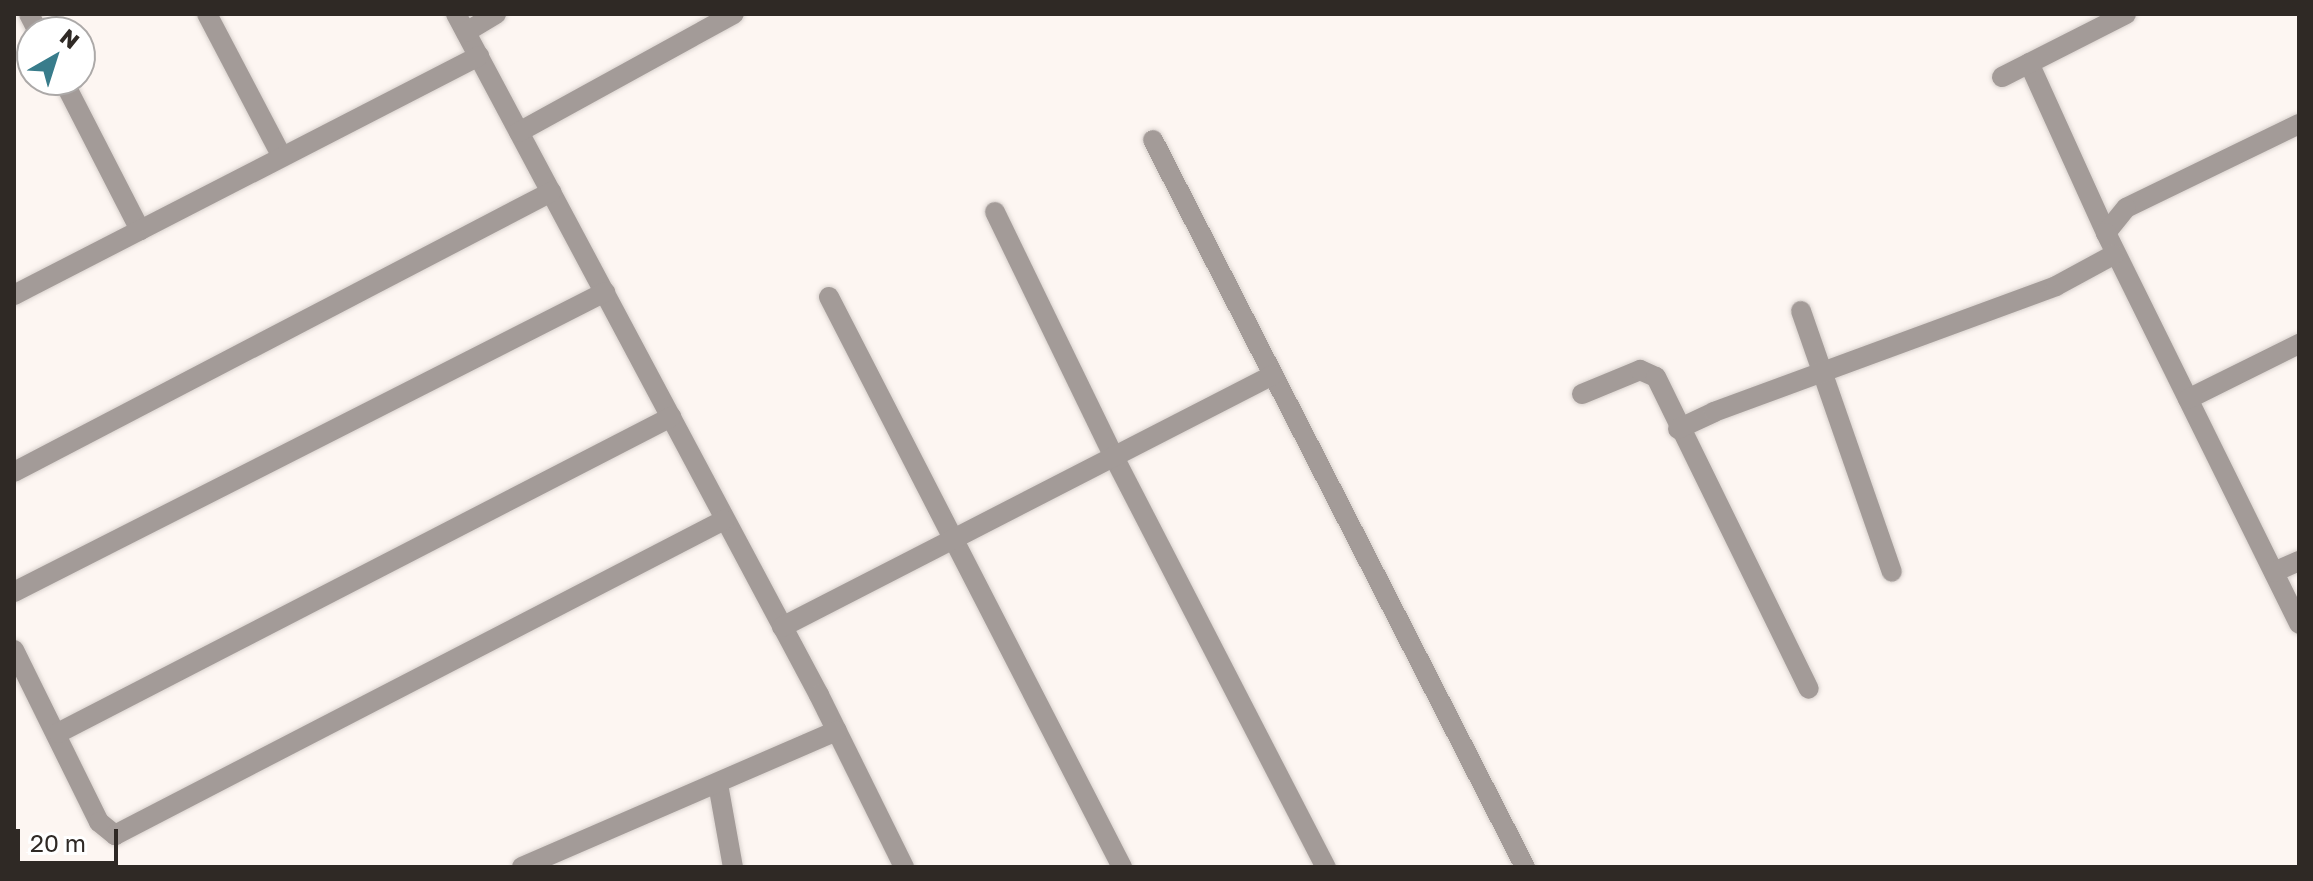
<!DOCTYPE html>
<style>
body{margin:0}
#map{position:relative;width:2313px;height:881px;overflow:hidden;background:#fdf6f2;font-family:"Golos Text",sans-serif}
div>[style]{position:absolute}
.roads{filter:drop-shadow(0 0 2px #d8d1cd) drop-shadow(0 0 2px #d8d1cd)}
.street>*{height:20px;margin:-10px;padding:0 10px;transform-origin:10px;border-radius:10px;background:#a39b98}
span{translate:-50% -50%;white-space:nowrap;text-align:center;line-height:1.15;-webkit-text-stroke:8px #fff;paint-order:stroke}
.frame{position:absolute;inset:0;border:16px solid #2f2925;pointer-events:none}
.north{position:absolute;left:16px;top:16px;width:80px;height:80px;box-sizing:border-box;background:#fff;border:2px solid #aca9a8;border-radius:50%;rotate:39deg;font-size:22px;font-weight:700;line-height:32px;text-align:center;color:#2f2925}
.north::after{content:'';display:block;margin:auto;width:28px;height:36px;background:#387c8b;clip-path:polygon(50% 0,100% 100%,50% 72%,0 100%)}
.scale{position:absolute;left:16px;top:829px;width:102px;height:36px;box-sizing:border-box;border:4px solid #2f2925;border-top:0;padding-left:10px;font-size:24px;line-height:28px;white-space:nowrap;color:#2f2925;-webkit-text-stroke:6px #fff;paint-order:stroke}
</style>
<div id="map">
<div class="roads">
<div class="street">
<div style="left:29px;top:14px;width:20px;rotate:63deg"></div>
<div style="left:207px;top:14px;width:159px;rotate:62.3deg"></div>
<div style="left:456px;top:14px;width:772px;rotate:61.94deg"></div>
<div style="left:819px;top:695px;width:192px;rotate:63.7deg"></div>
<div style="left:466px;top:32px;width:35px;rotate:-31deg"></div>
<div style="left:2029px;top:63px;width:187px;rotate:65.6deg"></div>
<div style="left:2002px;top:77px;width:139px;rotate:-26.9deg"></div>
<div style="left:63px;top:80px;width:169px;rotate:62.8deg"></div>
<div style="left:2299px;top:124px;width:192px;rotate:154.1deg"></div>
<div style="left:2126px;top:208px;width:32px;rotate:129deg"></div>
<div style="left:2106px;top:233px;width:436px;rotate:63.7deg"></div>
<div style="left:519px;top:132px;width:245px;rotate:-28.8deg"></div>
<div style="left:1153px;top:140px;width:817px;rotate:62.9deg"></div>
<div style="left:995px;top:212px;width:272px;rotate:64.1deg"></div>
<div style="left:1114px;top:457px;width:462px;rotate:62.7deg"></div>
<div style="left:14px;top:295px;width:523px;rotate:-27.2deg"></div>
<div style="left:829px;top:297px;width:641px;rotate:62.8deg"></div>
<div style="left:1801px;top:311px;width:276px;rotate:70.8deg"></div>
<div style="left:1582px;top:394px;width:63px;rotate:-22.5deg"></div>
<div style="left:1640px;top:370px;width:17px;rotate:24deg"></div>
<div style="left:1656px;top:377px;width:347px;rotate:63.9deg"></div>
<div style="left:2188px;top:399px;width:124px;rotate:-26.4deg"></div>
<div style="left:1678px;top:429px;width:40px;rotate:-25deg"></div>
<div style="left:1714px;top:412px;width:364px;rotate:-20.2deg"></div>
<div style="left:2056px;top:286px;width:65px;rotate:-28.5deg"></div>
<div style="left:14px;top:472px;width:606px;rotate:-27.54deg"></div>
<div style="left:2274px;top:572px;width:27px;rotate:-24deg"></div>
<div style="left:14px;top:592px;width:663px;rotate:-26.91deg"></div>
<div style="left:782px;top:627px;width:552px;rotate:-27.17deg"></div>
<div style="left:14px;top:650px;width:192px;rotate:63.7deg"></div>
<div style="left:99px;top:822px;width:21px;rotate:39deg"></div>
<div style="left:115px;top:835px;width:686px;rotate:-27.35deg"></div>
<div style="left:58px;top:733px;width:690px;rotate:-27.27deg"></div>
<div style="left:718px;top:784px;width:84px;rotate:79.8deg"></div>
<div style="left:522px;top:867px;width:343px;rotate:-23.4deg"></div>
</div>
</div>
<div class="frame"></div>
<div class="north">N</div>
<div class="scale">20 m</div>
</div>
